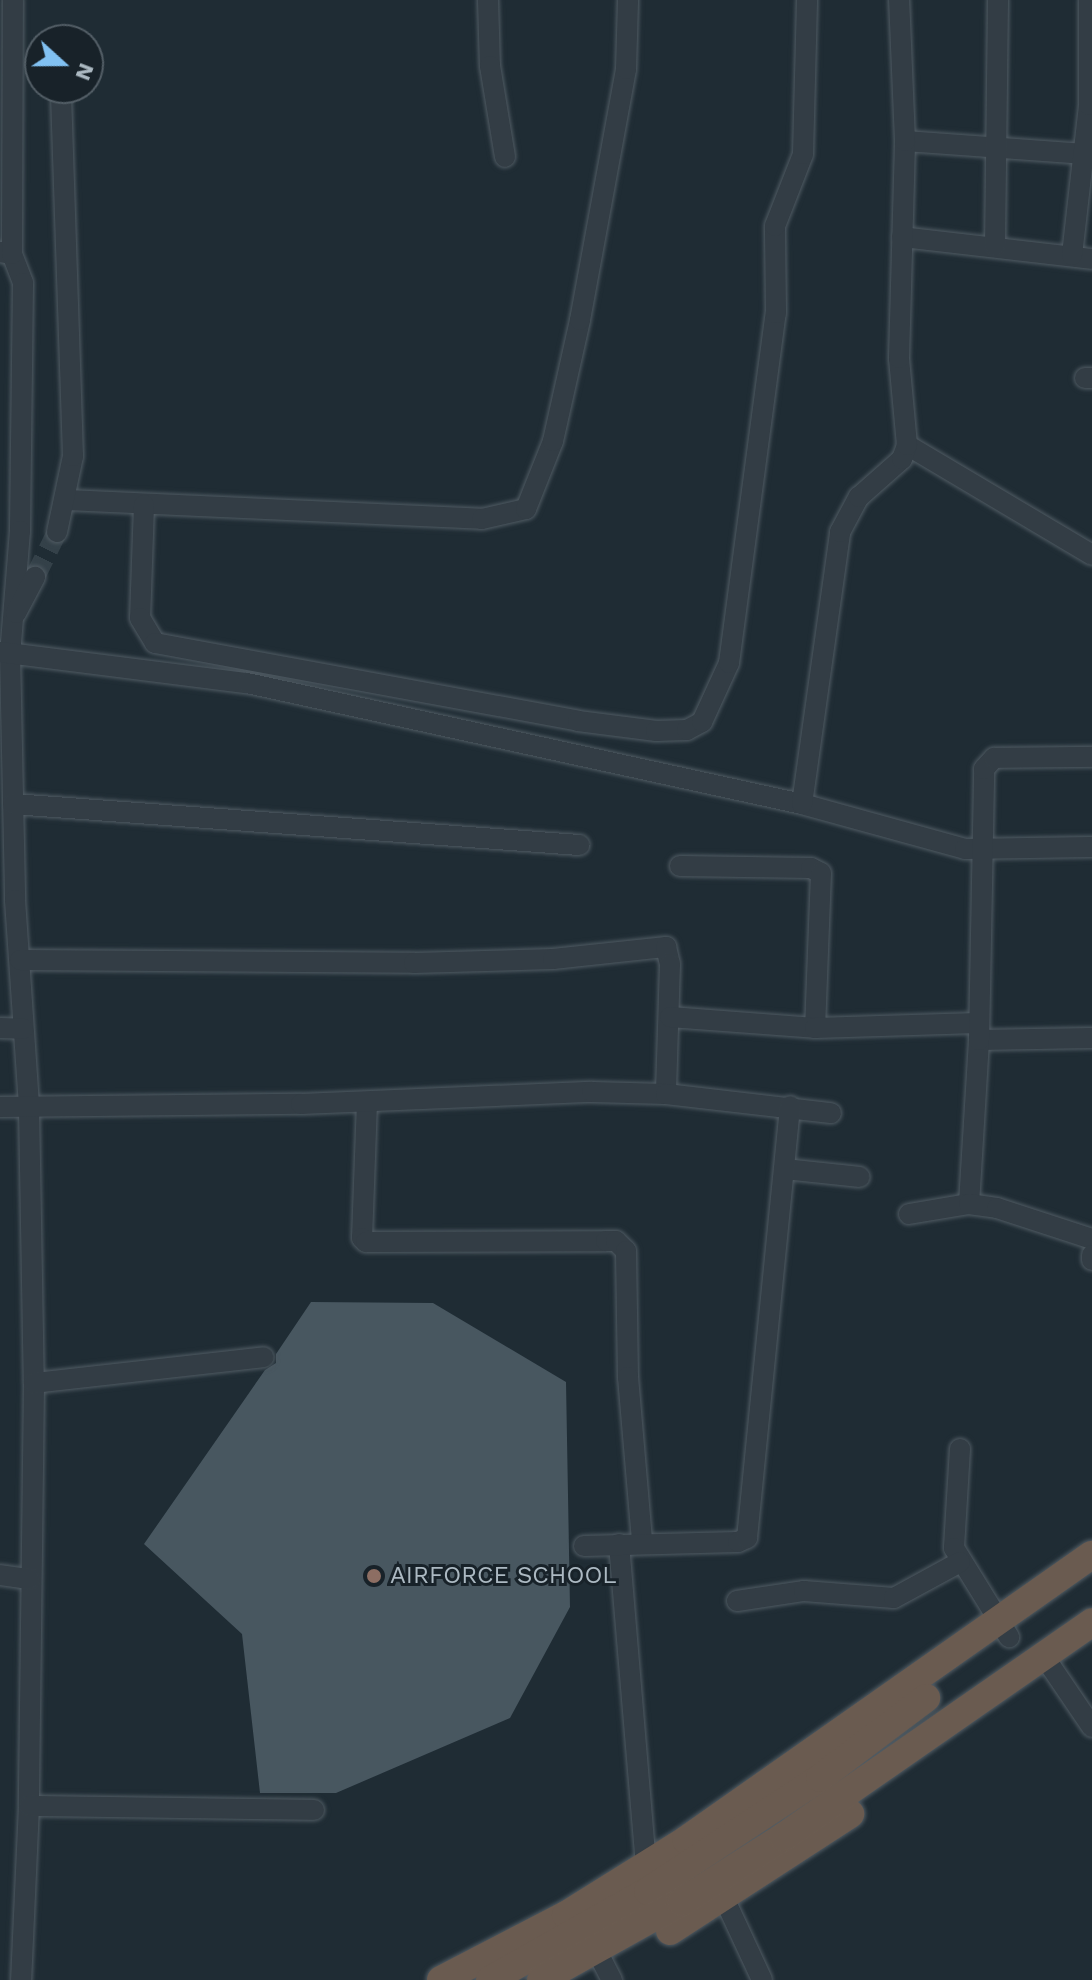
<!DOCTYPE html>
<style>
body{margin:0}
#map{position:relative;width:1092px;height:1980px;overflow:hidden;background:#1f2c34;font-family:"Work Sans",sans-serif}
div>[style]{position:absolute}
.building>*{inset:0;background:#485760}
.minor-tunnel>*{height:20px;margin-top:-10px;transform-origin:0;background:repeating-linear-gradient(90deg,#344149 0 20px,transparent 0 30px)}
.roads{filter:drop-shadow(0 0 2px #505b63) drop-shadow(0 0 2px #505b63)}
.minor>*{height:20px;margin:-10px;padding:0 10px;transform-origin:10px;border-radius:10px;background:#333d45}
.highway>*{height:28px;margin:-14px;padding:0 14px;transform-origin:14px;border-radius:14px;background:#6a5b50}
.dots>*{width:22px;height:22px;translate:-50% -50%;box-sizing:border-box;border:4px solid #182229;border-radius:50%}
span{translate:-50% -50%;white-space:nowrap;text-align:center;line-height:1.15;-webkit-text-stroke:6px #182229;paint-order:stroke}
.poi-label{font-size:24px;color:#acb9c2}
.left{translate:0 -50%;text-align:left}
.north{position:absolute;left:24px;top:24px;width:80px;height:80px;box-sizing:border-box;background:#182229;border:2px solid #535e66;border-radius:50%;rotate:111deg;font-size:22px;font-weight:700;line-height:32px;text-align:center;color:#acb9c2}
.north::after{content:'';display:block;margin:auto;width:28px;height:36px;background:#81c1f2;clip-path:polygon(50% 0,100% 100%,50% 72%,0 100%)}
</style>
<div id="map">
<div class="building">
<div style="clip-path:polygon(311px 1302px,433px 1303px,566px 1382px,570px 1607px,510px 1718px,336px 1793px,260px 1793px,242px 1634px,144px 1544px,265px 1370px,276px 1363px,276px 1354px)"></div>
</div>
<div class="minor-tunnel">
<div style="left:35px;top:577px;width:50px;rotate:-63.9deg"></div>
</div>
<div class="roads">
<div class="minor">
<div style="left:488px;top:0;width:66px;rotate:88.3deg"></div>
<div style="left:490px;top:66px;width:92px;rotate:80.6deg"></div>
<div style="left:905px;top:141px;width:181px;rotate:4.1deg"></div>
<div style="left:902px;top:237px;width:191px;rotate:6.6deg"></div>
<div style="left:995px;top:246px;width:246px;rotate:-89.3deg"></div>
<div style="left:0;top:252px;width:12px;rotate:9deg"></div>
<div style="left:12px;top:254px;width:31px;rotate:69deg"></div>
<div style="left:23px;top:283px;width:248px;rotate:90.7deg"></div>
<div style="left:20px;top:531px;width:123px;rotate:94.6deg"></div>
<div style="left:10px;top:654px;width:246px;rotate:88.8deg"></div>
<div style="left:15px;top:900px;width:208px;rotate:86.1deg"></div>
<div style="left:29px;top:1108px;width:275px;rotate:89deg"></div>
<div style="left:34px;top:1383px;width:423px;rotate:90.7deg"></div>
<div style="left:29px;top:1806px;width:174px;rotate:92.6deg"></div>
<div style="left:12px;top:254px;width:254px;rotate:-89.8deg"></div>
<div style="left:1072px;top:255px;width:151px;rotate:-83.5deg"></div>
<div style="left:1089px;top:105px;width:105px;rotate:-90deg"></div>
<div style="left:1085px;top:378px;width:7px"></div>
<div style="left:907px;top:445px;width:215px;rotate:30.7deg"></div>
<div style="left:67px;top:500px;width:415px;rotate:2.6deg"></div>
<div style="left:482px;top:519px;width:45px;rotate:-12.8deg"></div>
<div style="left:526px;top:509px;width:73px;rotate:-68.3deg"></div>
<div style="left:553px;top:441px;width:124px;rotate:-77.4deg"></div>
<div style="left:580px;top:320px;width:255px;rotate:-79.6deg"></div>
<div style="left:626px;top:69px;width:69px;rotate:-88.3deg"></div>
<div style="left:144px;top:505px;width:113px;rotate:92deg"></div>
<div style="left:140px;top:618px;width:29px;rotate:59deg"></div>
<div style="left:155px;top:643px;width:430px;rotate:10.4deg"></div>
<div style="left:578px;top:721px;width:79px;rotate:7.3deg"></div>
<div style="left:656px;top:731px;width:31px;rotate:-2deg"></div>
<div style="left:687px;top:730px;width:17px;rotate:-28deg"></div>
<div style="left:702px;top:722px;width:65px;rotate:-65.4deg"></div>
<div style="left:729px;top:663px;width:353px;rotate:-82.4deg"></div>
<div style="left:776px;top:313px;width:87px;rotate:-90.7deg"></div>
<div style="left:775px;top:226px;width:77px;rotate:-68.7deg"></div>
<div style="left:803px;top:154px;width:154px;rotate:-88.5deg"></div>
<div style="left:57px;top:532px;width:78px;rotate:-78.1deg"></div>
<div style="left:73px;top:456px;width:356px;rotate:-91.9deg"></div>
<div style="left:16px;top:613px;width:41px;rotate:-62.2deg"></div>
<div style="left:0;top:652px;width:249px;rotate:7.2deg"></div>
<div style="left:247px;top:683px;width:568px;rotate:12.3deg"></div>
<div style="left:802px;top:804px;width:169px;rotate:15.4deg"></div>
<div style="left:965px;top:849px;width:127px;rotate:-0.9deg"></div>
<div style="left:13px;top:804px;width:568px;rotate:4.14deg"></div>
<div style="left:802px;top:804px;width:275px;rotate:-82deg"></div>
<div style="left:840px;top:532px;width:40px;rotate:-62deg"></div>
<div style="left:859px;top:497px;width:57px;rotate:-41.5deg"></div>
<div style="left:902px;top:459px;width:15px;rotate:-70deg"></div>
<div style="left:907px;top:445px;width:87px;rotate:-95.3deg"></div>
<div style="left:899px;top:358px;width:217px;rotate:-88.4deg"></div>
<div style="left:905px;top:141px;width:141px;rotate:-92.4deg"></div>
<div style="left:680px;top:866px;width:131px;rotate:0.9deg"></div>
<div style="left:811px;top:868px;width:11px;rotate:27deg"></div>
<div style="left:821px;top:873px;width:155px;rotate:92.2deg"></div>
<div style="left:20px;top:960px;width:394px;rotate:0.4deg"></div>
<div style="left:414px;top:963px;width:139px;rotate:-1.6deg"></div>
<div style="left:553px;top:959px;width:114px;rotate:-6.1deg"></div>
<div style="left:666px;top:947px;width:17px;rotate:77deg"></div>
<div style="left:670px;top:964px;width:130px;rotate:91.8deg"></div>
<div style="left:670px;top:1017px;width:145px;rotate:4.3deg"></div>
<div style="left:815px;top:1028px;width:163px;rotate:-1.8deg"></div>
<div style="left:0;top:1028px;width:23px;rotate:2deg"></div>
<div style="left:979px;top:1040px;width:113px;rotate:-1deg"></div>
<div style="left:367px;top:1102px;width:136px;rotate:92.1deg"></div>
<div style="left:362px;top:1238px;width:6px;rotate:45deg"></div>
<div style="left:366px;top:1242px;width:240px;rotate:-0.2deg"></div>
<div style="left:606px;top:1241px;width:10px"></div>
<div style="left:616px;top:1241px;width:14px;rotate:45deg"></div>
<div style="left:626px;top:1251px;width:126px;rotate:89.1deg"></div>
<div style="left:628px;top:1377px;width:165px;rotate:85.1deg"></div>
<div style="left:0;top:1107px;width:301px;rotate:-0.6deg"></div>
<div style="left:301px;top:1104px;width:291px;rotate:-2.4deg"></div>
<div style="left:592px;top:1092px;width:74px;rotate:1.5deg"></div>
<div style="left:666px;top:1094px;width:166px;rotate:6.6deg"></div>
<div style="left:785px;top:1169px;width:75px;rotate:6.1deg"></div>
<div style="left:969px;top:1204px;width:164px;rotate:-86.5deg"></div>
<div style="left:979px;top:1040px;width:271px;rotate:-88.9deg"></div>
<div style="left:984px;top:769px;width:15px;rotate:-48deg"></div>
<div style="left:994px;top:758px;width:98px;rotate:-0.6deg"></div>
<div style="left:909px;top:1214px;width:61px;rotate:-9.5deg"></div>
<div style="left:969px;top:1204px;width:28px;rotate:8deg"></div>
<div style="left:997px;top:1208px;width:100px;rotate:18.1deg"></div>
<div style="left:1092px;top:1255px;width:5px;rotate:90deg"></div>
<div style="left:34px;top:1383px;width:231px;rotate:-6.4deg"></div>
<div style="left:960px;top:1449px;width:99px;rotate:93.5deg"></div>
<div style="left:954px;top:1548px;width:105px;rotate:58.3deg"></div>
<div style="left:619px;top:1544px;width:332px;rotate:85.2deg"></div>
<div style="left:584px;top:1546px;width:154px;rotate:-1.5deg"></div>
<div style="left:738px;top:1542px;width:10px;rotate:-24deg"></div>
<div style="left:747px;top:1538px;width:434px;rotate:-84.3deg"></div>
<div style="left:0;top:1575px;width:30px;rotate:8deg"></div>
<div style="left:737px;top:1601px;width:68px;rotate:-8.5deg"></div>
<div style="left:804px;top:1591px;width:90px;rotate:4.4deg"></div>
<div style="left:894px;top:1598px;width:75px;rotate:-28.6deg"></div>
<div style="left:1043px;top:1655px;width:87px;rotate:55.8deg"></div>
<div style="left:29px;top:1806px;width:285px;rotate:0.8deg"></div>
<div style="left:724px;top:1898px;width:90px;rotate:65.1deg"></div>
<div style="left:597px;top:1951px;width:33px;rotate:63deg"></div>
</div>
<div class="highway">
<div style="left:670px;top:1931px;width:215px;rotate:-33deg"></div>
<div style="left:441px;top:1980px;width:141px;rotate:-27.5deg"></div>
<div style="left:566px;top:1915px;width:142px;rotate:-32deg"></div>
<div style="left:686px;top:1840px;width:496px;rotate:-35.1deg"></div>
<div style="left:490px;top:1980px;width:181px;rotate:-29.4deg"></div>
<div style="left:648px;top:1891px;width:206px;rotate:-33.3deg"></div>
<div style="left:820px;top:1778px;width:133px;rotate:-37deg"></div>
<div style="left:541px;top:1980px;width:160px;rotate:-29.1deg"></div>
<div style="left:681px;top:1902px;width:121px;rotate:-32.5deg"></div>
<div style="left:783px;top:1837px;width:376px;rotate:-34.8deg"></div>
</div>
</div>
<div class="dots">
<div style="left:374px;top:1576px;background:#8d6e63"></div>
</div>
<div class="poi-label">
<span class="left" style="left:390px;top:1576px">AIRFORCE SCHOOL</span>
</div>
<div class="north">N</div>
</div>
